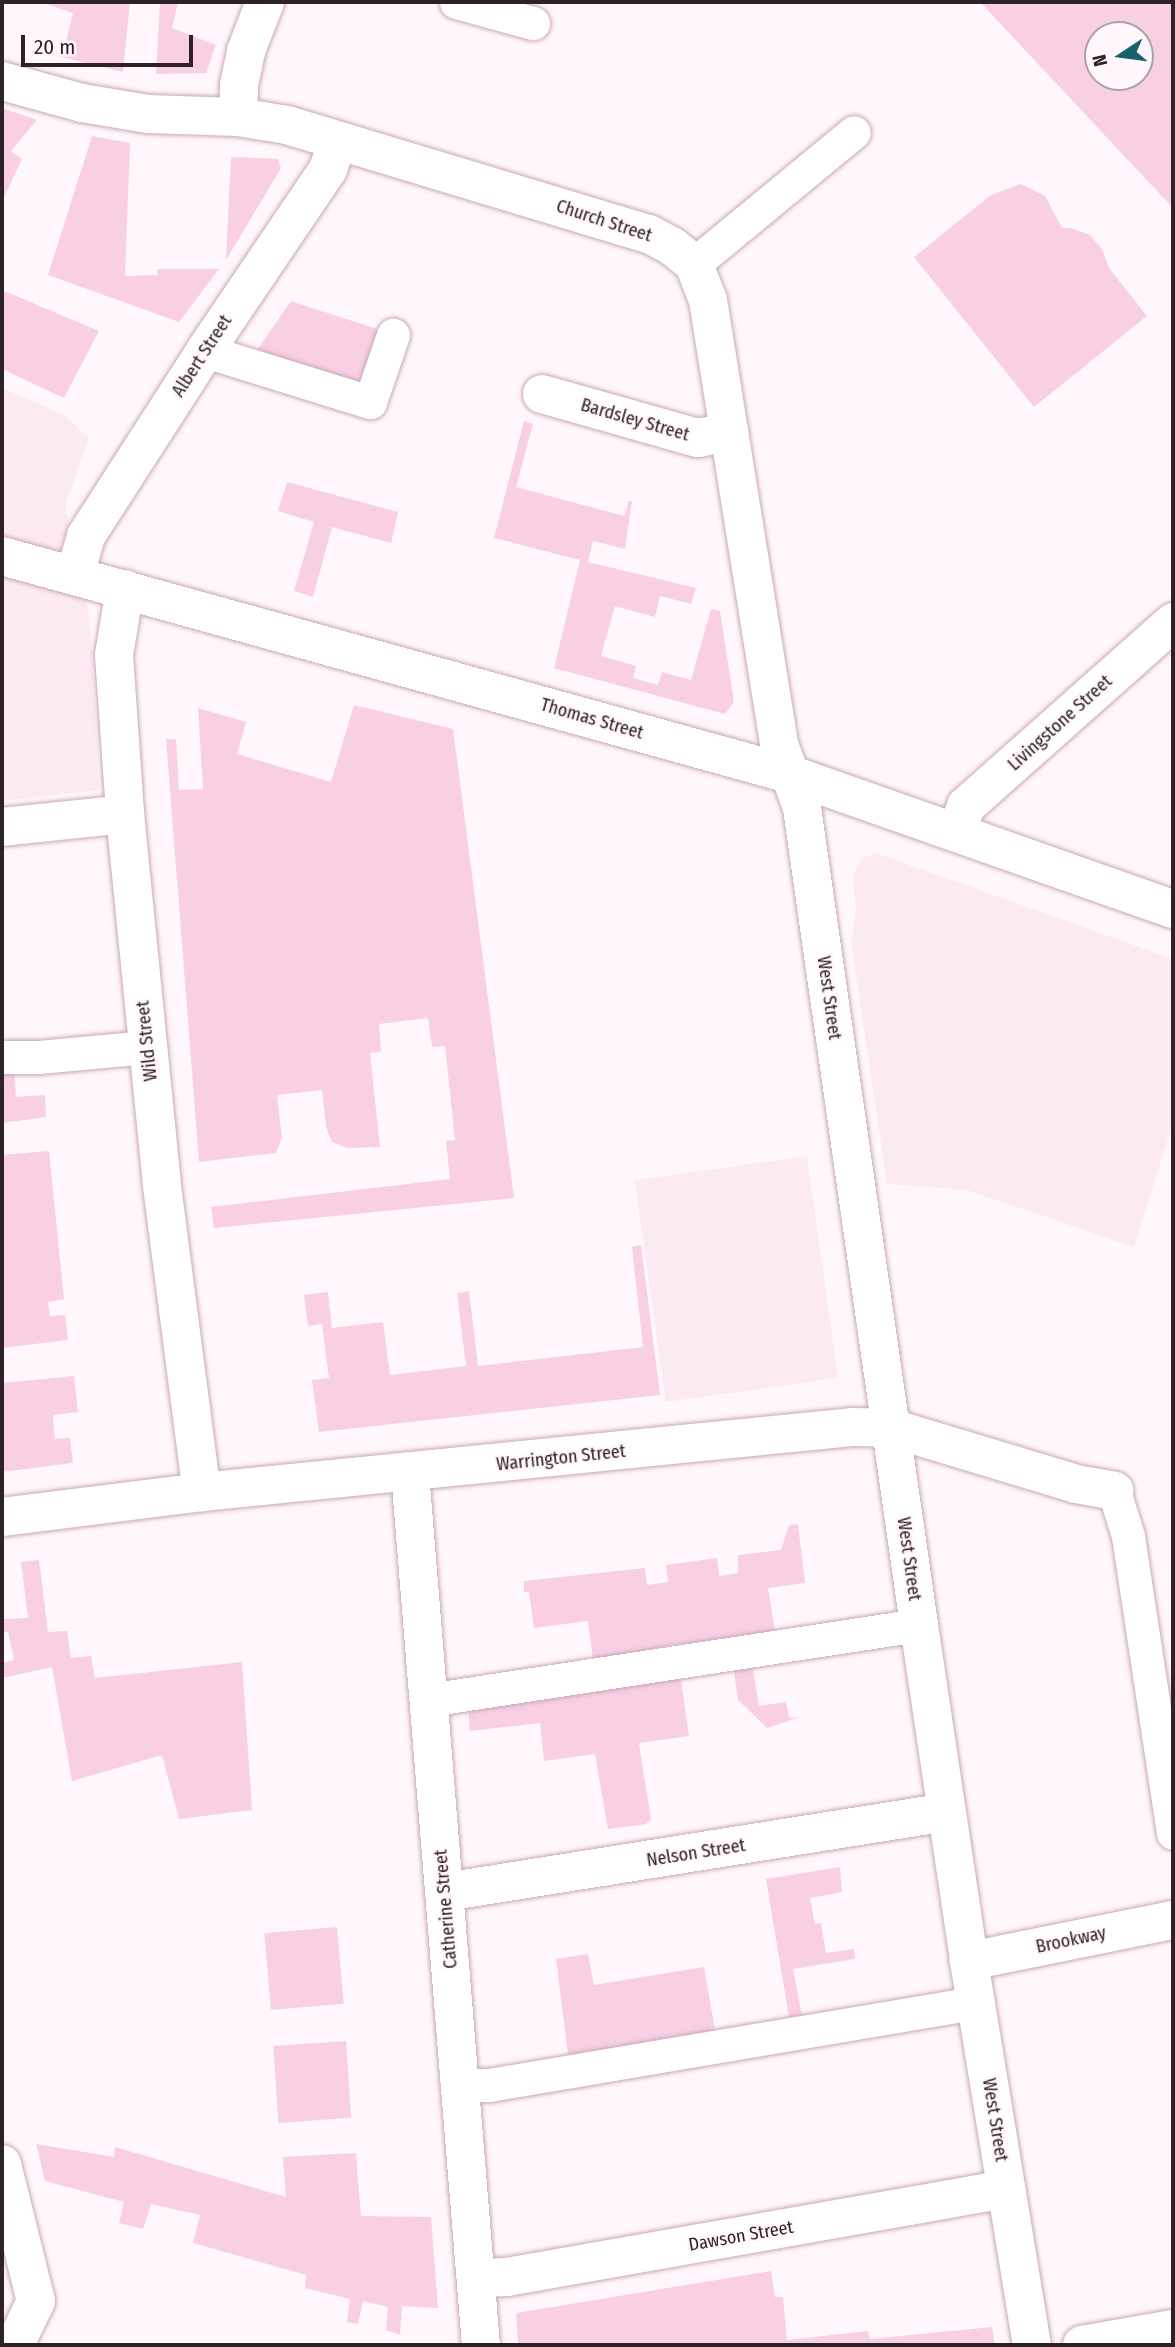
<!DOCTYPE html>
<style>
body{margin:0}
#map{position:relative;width:1175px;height:2347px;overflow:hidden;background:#fff7fb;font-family:"Fira Sans Condensed",sans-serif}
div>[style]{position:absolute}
.built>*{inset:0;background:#fceaf2;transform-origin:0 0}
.green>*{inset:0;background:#f9cfe4;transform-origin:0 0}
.roads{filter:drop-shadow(0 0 2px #caa7b9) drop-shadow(0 0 2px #caa7b9)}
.service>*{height:33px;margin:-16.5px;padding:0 16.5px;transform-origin:16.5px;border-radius:16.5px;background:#fff}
.minor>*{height:38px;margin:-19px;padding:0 19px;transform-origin:19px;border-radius:19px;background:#fff}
span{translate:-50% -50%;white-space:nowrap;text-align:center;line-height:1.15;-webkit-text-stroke:5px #fff7fb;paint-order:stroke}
.street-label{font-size:18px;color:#2e2128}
.frame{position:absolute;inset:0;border:4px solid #2e2128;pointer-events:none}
.north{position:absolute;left:1084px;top:21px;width:70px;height:70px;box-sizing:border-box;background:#fff7fb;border:2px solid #aba1a7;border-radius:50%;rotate:257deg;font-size:19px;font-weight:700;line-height:28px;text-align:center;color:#2e2128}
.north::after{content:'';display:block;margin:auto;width:24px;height:32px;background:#16626d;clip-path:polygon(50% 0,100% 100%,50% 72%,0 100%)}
.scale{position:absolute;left:21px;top:35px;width:172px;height:32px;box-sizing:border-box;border:4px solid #2e2128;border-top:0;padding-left:9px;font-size:21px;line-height:24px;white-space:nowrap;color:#2e2128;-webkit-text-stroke:5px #fff7fb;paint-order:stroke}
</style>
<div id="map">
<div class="built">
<div style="clip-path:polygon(2px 388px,64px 415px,89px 438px,65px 506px,90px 617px,99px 790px,2px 801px)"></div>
<div style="clip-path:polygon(876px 853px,1173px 959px,1173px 1123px,1134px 1247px,967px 1190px,887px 1184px,851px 941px,856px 910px,853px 879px,856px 868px,862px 858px)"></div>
<div style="left:807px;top:1156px;width:224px;height:174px;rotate:82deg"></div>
</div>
<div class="green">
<div style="clip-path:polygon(40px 2px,130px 2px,123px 72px,62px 57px,73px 13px)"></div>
<div style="clip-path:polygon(160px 2px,178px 2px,172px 28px,216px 45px,206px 73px,156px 74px)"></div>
<div style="clip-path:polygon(evenodd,980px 2px,1173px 2px,1173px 206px,1172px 207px,980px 2px,1098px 35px,1140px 35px,1140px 77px,1098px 77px,1098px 35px)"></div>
<div style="clip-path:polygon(2px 108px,37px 120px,11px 151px,22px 159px,2px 202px)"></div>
<div style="clip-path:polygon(92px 136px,130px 143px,125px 276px,158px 275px,157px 269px,219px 269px,179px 322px,48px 275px)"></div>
<div style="clip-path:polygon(231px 157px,278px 159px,281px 168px,226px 260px)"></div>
<div style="clip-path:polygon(1021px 184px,1045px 196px,1062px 228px,1070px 228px,1090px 235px,1102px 249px,1109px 268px,1147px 316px,1034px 407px,914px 257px,991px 195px)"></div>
<div style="clip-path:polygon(2px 290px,99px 331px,64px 398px,2px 369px)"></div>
<div style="clip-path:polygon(291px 301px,383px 331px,365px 388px,255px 353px)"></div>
<div style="clip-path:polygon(524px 421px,533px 424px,516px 487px,624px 516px,629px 501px,632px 501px,625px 549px,593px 541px,588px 562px,696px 588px,691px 604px,660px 596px,655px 617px,615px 606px,601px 656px,636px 666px,633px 678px,658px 685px,662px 672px,691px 680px,711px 609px,720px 611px,734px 702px,725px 714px,554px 668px,580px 560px,494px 538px)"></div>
<div style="clip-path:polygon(287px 482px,398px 512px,391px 543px,332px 527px,313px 597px,294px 591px,314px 522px,278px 511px)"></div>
<div style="clip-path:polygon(354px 705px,453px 729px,514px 1198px,214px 1228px,211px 1207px,450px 1179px,446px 1141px,455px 1140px,445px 1046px,432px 1047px,428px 1018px,379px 1024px,381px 1052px,370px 1053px,380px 1147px,348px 1148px,332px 1142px,326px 1127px,322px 1090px,277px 1095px,282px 1138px,276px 1153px,199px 1162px,166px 739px,176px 739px,179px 790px,203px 789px,198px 708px,246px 722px,237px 754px,331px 782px)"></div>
<div style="clip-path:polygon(14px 1065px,16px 1097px,45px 1095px,46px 1117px,2px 1123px,2px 1066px)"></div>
<div style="clip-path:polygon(49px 1151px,64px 1299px,48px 1302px,50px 1316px,65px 1315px,68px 1340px,2px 1348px,2px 1155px)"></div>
<div style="clip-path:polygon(641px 1245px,660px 1395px,319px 1432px,312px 1380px,329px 1378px,322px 1324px,308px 1326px,304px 1295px,328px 1292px,332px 1328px,383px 1322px,390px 1375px,466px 1366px,457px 1293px,469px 1291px,478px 1366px,643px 1347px,632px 1247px)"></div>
<div style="clip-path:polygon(74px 1376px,78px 1412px,53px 1415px,55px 1439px,70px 1438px,73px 1463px,2px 1472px,2px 1383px)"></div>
<div style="clip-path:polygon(798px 1524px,805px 1583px,768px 1588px,775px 1632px,672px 1645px,593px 1660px,588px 1621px,534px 1628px,529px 1592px,524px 1592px,524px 1581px,645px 1568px,647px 1585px,668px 1582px,666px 1565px,717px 1558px,719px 1576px,738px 1573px,738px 1555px,781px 1550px,789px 1525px)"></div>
<div style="clip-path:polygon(39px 1560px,48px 1632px,67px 1631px,71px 1658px,91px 1656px,95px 1678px,242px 1662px,252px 1810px,179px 1819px,162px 1755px,72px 1781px,52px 1667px,2px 1678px,2px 1663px,14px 1660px,8px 1632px,2px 1633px,2px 1619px,28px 1618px,21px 1562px)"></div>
<div style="clip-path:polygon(752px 1663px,759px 1706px,786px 1702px,789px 1718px,800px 1717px,767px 1728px,738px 1700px,733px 1666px)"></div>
<div style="clip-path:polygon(680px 1674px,689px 1736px,639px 1743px,651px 1820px,646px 1824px,608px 1829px,595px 1754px,544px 1761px,540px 1723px,470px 1731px,468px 1710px)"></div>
<div style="clip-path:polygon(840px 1867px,842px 1892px,810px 1898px,815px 1924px,821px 1923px,826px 1953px,854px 1949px,855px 1959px,793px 1969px,802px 2015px,789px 2017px,766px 1879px)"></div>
<div style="left:337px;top:1927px;width:77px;height:73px;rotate:85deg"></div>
<div style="clip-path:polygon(588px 1954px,594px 1985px,704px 1967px,715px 2030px,568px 2055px,556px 1959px)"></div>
<div style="left:346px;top:2041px;width:77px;height:73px;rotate:86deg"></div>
<div style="clip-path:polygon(36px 2144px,114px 2157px,115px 2147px,286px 2197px,283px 2157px,356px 2153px,361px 2216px,431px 2217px,438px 2308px,402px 2306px,400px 2335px,386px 2330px,388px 2307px,363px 2301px,358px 2324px,347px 2322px,350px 2299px,305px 2288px,306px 2275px,193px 2243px,200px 2215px,151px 2204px,143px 2229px,119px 2223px,124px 2202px,45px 2181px)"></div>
<div style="clip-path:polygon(771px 2271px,775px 2297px,783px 2297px,787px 2340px,868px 2331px,870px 2339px,992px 2327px,995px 2345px,518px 2345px,516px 2313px)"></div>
</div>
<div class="roads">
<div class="service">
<div style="left:456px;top:2px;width:80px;rotate:15.3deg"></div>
<div style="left:694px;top:264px;width:207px;rotate:-39.5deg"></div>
<div style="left:205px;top:351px;width:173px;rotate:17.2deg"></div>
<div style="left:370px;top:402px;width:71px;rotate:-71.1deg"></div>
<div style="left:2px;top:1057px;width:37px"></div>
<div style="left:39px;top:1057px;width:108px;rotate:-5.3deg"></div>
<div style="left:1114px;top:1491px;width:47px;rotate:72.7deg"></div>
<div style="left:1128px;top:1536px;width:300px;rotate:81.4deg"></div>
<div style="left:428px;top:1700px;width:497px;rotate:-8.7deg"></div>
<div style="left:462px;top:2085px;width:27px"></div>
<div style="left:489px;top:2085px;width:493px;rotate:-9.6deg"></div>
</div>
<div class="minor">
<div style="left:2px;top:81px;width:83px;rotate:15.4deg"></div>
<div style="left:82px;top:103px;width:67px;rotate:9.5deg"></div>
<div style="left:148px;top:114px;width:90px;rotate:1.9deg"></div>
<div style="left:238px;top:117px;width:50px;rotate:9.3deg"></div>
<div style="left:287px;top:125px;width:378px;rotate:16.8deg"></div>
<div style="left:649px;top:234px;width:27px;rotate:28deg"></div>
<div style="left:673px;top:247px;width:27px;rotate:39deg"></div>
<div style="left:694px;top:264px;width:39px;rotate:69deg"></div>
<div style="left:708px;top:300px;width:450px;rotate:80.9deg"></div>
<div style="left:779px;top:744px;width:68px;rotate:70.2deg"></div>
<div style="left:802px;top:808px;width:825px;rotate:81.85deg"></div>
<div style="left:919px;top:1625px;width:340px;rotate:81.5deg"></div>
<div style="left:969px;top:1961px;width:389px;rotate:80.7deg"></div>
<div style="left:238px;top:117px;width:32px;rotate:-88deg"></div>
<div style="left:239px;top:85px;width:35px;rotate:-78deg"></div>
<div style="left:246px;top:51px;width:53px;rotate:-68.8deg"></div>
<div style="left:542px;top:394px;width:162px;rotate:15.8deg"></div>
<div style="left:698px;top:438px;width:32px;rotate:-11deg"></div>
<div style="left:2px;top:556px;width:817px;rotate:15.48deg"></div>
<div style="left:789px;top:774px;width:407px;rotate:19.4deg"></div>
<div style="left:75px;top:575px;width:41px;rotate:-74.2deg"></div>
<div style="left:86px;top:536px;width:220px;rotate:-57.2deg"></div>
<div style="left:205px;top:351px;width:220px;rotate:-55.9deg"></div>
<div style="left:328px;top:169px;width:30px;rotate:-70deg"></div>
<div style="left:125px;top:589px;width:67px;rotate:99.5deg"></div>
<div style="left:114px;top:655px;width:159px;rotate:86deg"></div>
<div style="left:125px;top:814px;width:374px;rotate:84.3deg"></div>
<div style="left:162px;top:1186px;width:309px;rotate:82.6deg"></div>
<div style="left:2px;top:827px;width:124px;rotate:-6deg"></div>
<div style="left:957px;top:831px;width:27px;rotate:-70deg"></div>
<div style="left:966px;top:806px;width:277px;rotate:-41.6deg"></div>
<div style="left:410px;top:1473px;width:875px;rotate:85.35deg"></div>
<div style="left:2px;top:1517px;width:202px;rotate:-7.1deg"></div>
<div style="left:202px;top:1492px;width:653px;rotate:-5.71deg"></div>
<div style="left:852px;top:1427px;width:39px;rotate:1deg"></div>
<div style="left:891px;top:1428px;width:193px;rotate:16.8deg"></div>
<div style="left:1076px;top:1484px;width:39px;rotate:10deg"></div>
<div style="left:445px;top:1892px;width:508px;rotate:-9.05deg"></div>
<div style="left:969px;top:1961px;width:208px;rotate:-11.4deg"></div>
<div style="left:2px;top:2164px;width:141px;rotate:76.1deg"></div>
<div style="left:36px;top:2301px;width:41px;rotate:115.9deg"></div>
<div style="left:476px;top:2278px;width:31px;rotate:-2deg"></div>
<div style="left:507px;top:2277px;width:507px;rotate:-10deg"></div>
<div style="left:1082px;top:2345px;width:92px;rotate:-10deg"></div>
</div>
</div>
<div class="street-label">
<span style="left:604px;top:221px;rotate:18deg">Church Street</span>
<span style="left:202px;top:356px;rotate:-57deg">Albert Street</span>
<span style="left:635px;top:420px;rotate:16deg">Bardsley Street</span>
<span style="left:592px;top:719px;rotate:16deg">Thomas Street</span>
<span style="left:1060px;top:723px;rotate:-42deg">Livingstone Street</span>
<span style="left:829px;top:998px;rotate:82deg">West Street</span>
<span style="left:147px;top:1041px;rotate:-96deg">Wild Street</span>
<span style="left:561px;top:1458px;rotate:-6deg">Warrington Street</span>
<span style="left:909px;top:1559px;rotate:82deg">West Street</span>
<span style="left:696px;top:1853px;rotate:-9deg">Nelson Street</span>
<span style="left:446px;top:1909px;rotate:-95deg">Catherine Street</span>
<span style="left:1071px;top:1940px;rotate:-12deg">Brookway</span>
<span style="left:995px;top:2120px;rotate:81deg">West Street</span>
<span style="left:741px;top:2236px;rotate:-10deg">Dawson Street</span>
</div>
<div class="frame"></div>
<div class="north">N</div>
<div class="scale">20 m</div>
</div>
